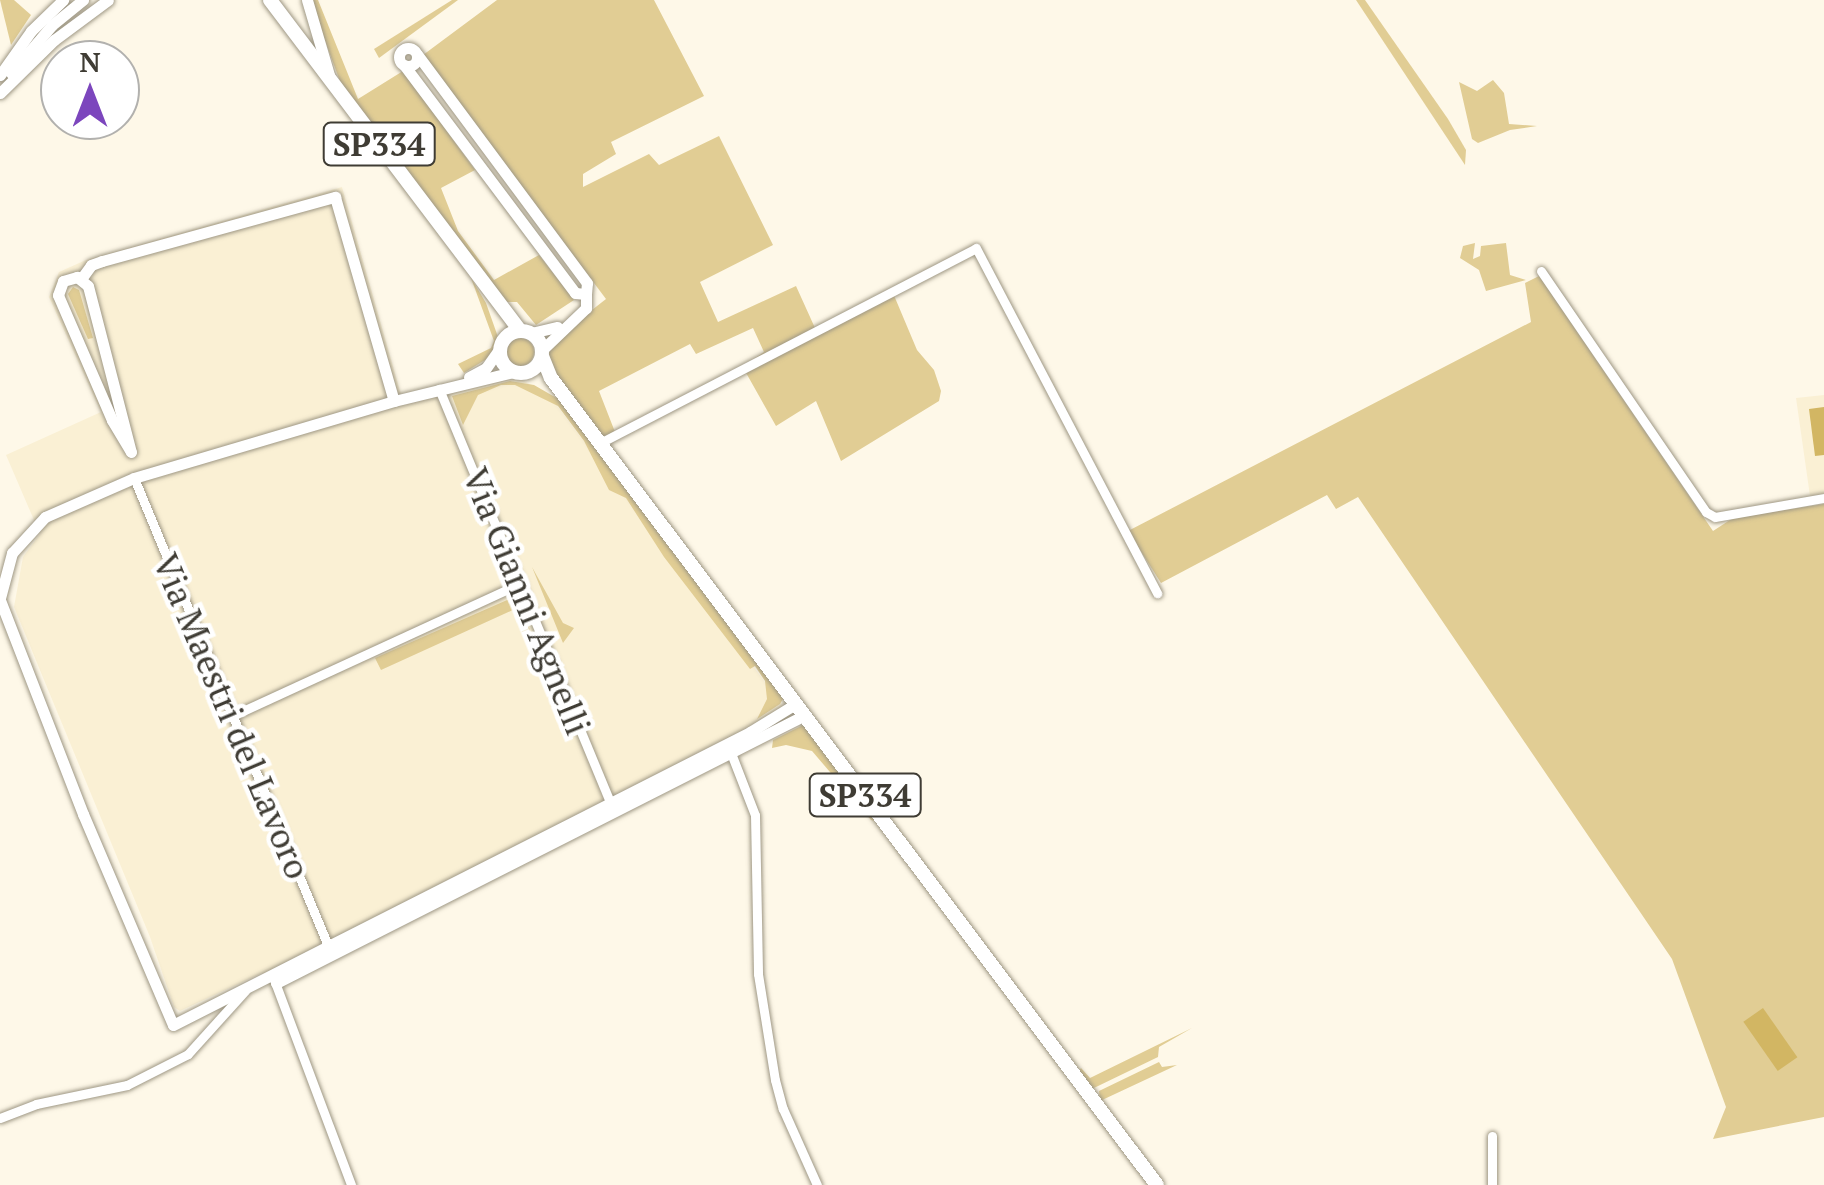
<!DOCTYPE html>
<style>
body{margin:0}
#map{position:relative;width:1824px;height:1185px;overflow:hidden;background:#fef8e8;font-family:"PT Serif",serif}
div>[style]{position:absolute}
.built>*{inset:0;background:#faf0d4}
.green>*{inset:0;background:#e1cd94}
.round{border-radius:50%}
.water>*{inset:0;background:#d2b663;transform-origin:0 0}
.roads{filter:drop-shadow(0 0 2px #9e9784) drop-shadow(0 0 2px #9e9784)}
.street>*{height:9px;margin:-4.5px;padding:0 4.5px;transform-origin:4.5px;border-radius:4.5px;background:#fff}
.secondary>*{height:11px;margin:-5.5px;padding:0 5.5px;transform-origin:5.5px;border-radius:5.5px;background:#fff}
.secondary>.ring{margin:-5.5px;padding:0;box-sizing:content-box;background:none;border:11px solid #fff;border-radius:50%}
.primary>*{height:14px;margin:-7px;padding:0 7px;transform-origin:7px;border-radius:7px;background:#fff}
.primary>.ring{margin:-7px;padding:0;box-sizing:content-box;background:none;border:14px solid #fff;border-radius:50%}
span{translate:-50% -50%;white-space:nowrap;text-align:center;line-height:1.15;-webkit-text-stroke:9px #fff;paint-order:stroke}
.shield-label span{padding:2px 8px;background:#fff;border:2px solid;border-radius:8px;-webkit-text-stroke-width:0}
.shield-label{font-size:32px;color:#3f3c34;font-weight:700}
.street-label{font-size:35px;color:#3f3c34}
.north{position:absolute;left:40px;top:40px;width:100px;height:100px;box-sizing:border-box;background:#fff;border:2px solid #b2b1ae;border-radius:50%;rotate:0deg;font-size:28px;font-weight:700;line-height:40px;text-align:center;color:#3f3c34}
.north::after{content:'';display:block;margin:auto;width:35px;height:45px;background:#7c46bd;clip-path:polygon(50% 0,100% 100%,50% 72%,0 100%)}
</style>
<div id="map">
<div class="built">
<div style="clip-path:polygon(342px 187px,404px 405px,501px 379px,522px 380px,549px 395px,798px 726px,273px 988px,262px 973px,180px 1011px,174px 1007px,150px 937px,14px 607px,23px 557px,40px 534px,6px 455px,101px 412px,49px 297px,59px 272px,86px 260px)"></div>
<div style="clip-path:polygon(1824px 395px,1824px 494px,1810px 496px,1796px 398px)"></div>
</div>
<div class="green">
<div style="clip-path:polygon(0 0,14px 0,31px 15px,11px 45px)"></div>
<div style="clip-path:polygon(310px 0,318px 0,358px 99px,403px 71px,475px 170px,441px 188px,458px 231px,494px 280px,539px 255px,574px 300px,536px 325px,517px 302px,504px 302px,341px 84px)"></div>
<div style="clip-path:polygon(452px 0,458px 0,379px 58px,374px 49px)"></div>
<div style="clip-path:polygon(497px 0,654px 0,704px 96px,611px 142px,616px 154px,583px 174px,583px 187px,649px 154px,659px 165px,719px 136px,773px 245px,700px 282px,718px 322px,796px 286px,815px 328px,754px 359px,764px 352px,753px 328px,696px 354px,690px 344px,599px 391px,615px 432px,604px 437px,544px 361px,555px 339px,606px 299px,423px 55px)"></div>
<div style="clip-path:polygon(1356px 0,1365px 0,1448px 119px,1466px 150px,1465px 165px)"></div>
<div style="clip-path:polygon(1493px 80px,1504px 93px,1509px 124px,1537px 126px,1510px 130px,1478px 143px,1472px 139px,1459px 82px,1477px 91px)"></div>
<div style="clip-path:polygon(1475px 243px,1473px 259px,1480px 256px,1481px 246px,1506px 243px,1510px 275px,1526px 280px,1486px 291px,1479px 270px,1460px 258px,1463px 246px)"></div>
<div style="clip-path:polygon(1539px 276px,1713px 531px,1733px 518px,1824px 504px,1824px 1117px,1713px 1139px,1726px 1107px,1672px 959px,1358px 497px,1336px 509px,1327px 495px,1161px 583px,1128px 531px,1531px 322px,1525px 283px)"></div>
<div style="clip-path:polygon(471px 278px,486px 303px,498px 337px,493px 355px,464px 373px,458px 364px,491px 348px,494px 341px)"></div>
<div style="clip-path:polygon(73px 287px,79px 290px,93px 338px,88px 339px,68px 294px)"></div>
<div style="clip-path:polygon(893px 293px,917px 350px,934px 370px,941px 391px,939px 401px,841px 461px,816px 401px,776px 426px,745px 371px)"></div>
<div class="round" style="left:506px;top:338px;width:28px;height:28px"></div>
<div style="clip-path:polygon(510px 381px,534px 385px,560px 400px,784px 697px,780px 704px,757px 719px,767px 699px,765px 681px,755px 666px,750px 669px,664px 557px,626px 498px,609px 490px,584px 441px,558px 406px,515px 385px,501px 385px,478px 395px,463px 425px,452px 396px)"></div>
<div style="clip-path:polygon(532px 567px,563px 623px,574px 628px,563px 643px)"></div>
<div style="clip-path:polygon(516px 596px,562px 707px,555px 711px,513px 610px,381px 670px,375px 658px)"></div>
<div style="clip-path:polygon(805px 724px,879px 822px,871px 820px,812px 751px,786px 745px,772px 748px,773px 740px)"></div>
<div style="clip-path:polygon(1192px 1028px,1159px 1047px,1158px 1057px,1096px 1087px,1091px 1089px,1079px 1071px,1081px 1068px,1090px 1078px)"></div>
<div style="clip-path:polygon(1159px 1062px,1162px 1067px,1177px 1065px,1100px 1101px,1099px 1091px)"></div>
</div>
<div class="water">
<div style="clip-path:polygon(1824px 407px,1824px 455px,1815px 456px,1809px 409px)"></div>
<div style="left:1763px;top:1008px;width:60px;height:24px;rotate:55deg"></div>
</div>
<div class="roads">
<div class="street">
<div style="left:1541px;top:271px;width:292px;rotate:55.6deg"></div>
<div style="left:1706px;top:512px;width:10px;rotate:29deg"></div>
<div style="left:1715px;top:517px;width:111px;rotate:-9.9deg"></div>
<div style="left:439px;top:389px;width:450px;rotate:67.5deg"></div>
<div style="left:602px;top:442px;width:421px;rotate:-27.4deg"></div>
<div style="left:976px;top:248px;width:390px;rotate:62.3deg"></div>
<div style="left:134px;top:478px;width:509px;rotate:67.47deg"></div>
<div style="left:232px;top:716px;width:318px;rotate:-24.7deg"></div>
<div style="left:729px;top:748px;width:72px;rotate:68.8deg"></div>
<div style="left:755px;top:815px;width:159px;rotate:88.9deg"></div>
<div style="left:758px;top:974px;width:107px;rotate:80.9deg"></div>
<div style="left:775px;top:1080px;width:30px;rotate:75deg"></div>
<div style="left:783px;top:1109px;width:83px;rotate:65.9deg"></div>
<div style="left:273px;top:977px;width:222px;rotate:69.4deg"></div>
<div style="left:0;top:1118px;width:39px;rotate:-21deg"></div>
<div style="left:36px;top:1104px;width:93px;rotate:-11.8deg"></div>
<div style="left:127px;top:1085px;width:68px;rotate:-26.9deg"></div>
<div style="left:188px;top:1054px;width:85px;rotate:-47.9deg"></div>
<div style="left:1492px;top:1136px;width:49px;rotate:90deg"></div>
</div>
<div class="secondary">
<div style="left:307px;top:0;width:81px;rotate:73.6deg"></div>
<div class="ring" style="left:399px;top:48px;width:7px;height:7px"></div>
<div style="left:404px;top:65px;width:285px;rotate:53.1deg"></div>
<div style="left:575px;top:293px;width:11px;rotate:5deg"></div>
<div style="left:586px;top:294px;width:11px;rotate:-85deg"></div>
<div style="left:587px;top:283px;width:285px;rotate:-126.6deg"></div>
<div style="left:11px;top:73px;width:63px;rotate:-49.5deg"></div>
<div style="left:52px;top:25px;width:40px;rotate:-39deg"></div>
<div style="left:0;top:75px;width:54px;rotate:-54.8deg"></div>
<div style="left:31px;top:31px;width:45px;rotate:-44.1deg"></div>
<div style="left:0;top:93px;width:76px;rotate:-44.5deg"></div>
<div style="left:54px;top:40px;width:67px;rotate:-36.5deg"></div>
<div style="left:77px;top:277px;width:14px;rotate:39deg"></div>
<div style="left:88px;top:286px;width:171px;rotate:75.5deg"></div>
<div style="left:131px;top:452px;width:37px;rotate:-121deg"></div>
<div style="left:112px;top:420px;width:136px;rotate:-113.4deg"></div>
<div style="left:58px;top:295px;width:15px;rotate:-70deg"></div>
<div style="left:63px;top:281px;width:15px;rotate:-16deg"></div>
<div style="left:81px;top:279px;width:17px;rotate:-54deg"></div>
<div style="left:91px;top:265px;width:12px;rotate:-20deg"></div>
<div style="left:102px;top:261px;width:242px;rotate:-15.4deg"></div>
<div style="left:335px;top:197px;width:212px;rotate:73.9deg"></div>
<div style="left:531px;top:333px;width:27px;rotate:-13deg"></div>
<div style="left:542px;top:350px;width:61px;rotate:-43.7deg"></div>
<div style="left:586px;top:308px;width:14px;rotate:-90deg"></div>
<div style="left:469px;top:377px;width:19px;rotate:-28deg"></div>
<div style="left:486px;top:368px;width:24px;rotate:-55deg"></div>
<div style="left:0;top:598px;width:47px;rotate:-75.1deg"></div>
<div style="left:12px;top:553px;width:49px;rotate:-47.5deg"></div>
<div style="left:45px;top:517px;width:97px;rotate:-23.7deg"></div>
<div style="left:134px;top:478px;width:271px;rotate:-16.5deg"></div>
<div style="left:394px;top:401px;width:122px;rotate:-13.7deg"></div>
<div style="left:0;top:600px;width:230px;rotate:68.8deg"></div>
<div style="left:83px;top:814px;width:229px;rotate:66.9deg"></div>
<div style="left:173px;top:1025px;width:647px;rotate:-26.92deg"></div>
<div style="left:750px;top:732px;width:55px;rotate:-31.7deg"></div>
<div style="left:276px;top:983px;width:593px;rotate:-26.87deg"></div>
</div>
<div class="primary">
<div style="left:270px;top:0;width:415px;rotate:52.9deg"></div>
<div class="ring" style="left:500px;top:331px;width:28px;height:28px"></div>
<div style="left:542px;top:356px;width:24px;rotate:68deg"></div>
<div style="left:551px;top:378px;width:1009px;rotate:53.1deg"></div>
</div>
</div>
<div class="shield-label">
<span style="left:379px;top:144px">SP334</span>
<span style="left:865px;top:795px">SP334</span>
</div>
<div class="street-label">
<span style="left:527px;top:601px;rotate:68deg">Via Gianni Agnelli</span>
<span style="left:232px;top:716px;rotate:67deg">Via Maestri del Lavoro</span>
</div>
<div class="north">N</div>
</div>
